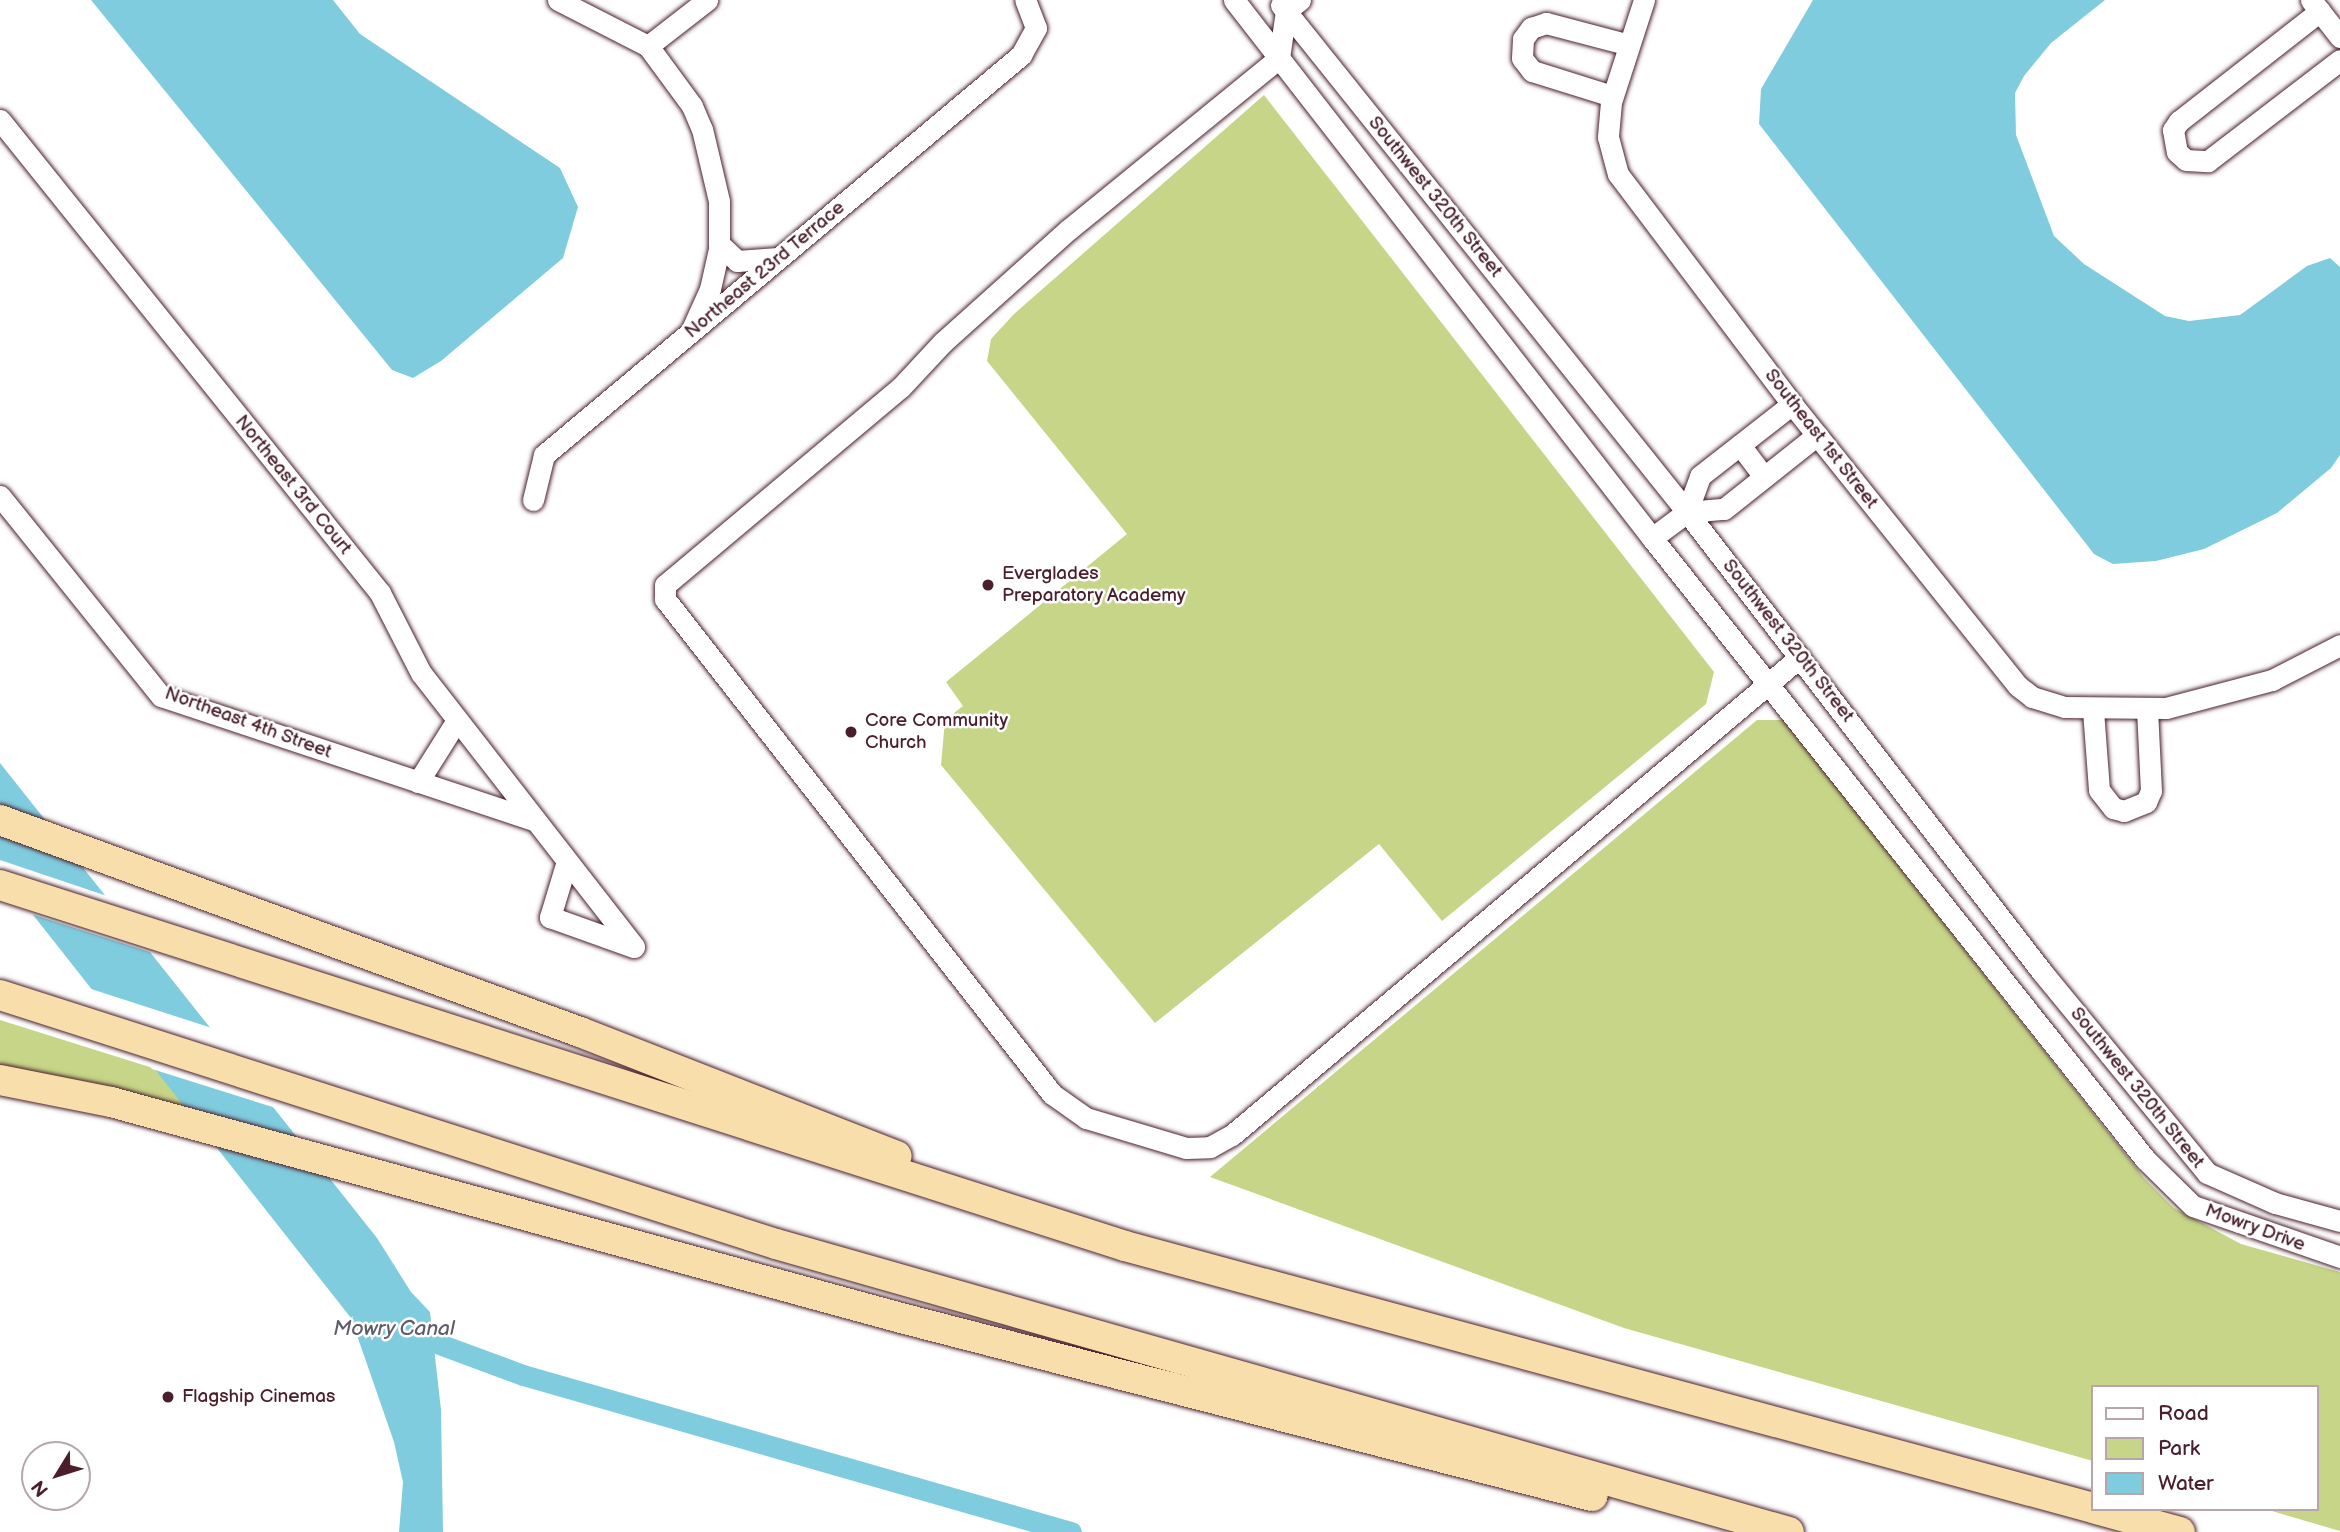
<!DOCTYPE html>
<style>
body{margin:0}
#map{position:relative;width:2340px;height:1532px;overflow:hidden;background:#fff;font-family:"Balsamiq Sans",sans-serif}
div>[style]{position:absolute}
.green>*{inset:0;background:#c6d588}
.water>*{inset:0;background:#80ccdf}
.pier>*{inset:0;background:#fff}
.canal>*{height:21px;margin:-10.5px;padding:0 10.5px;transform-origin:10.5px;border-radius:10.5px;background:#80ccdf}
.roads{filter:drop-shadow(0 0 2px #4a1f2b) drop-shadow(0 0 2px #4a1f2b)}
.minor>*{height:21px;margin:-10.5px;padding:0 10.5px;transform-origin:10.5px;border-radius:10.5px;background:#fff}
.highway>*{height:30px;margin:-15px;padding:0 15px;transform-origin:15px;border-radius:15px;background:#f8deab}
.dots>*{width:19px;height:19px;translate:-50% -50%;box-sizing:border-box;border:4px solid #fff;border-radius:50%}
span{translate:-50% -50%;white-space:nowrap;text-align:center;line-height:1.15;-webkit-text-stroke:5px #fff;paint-order:stroke}
.street-label{font-size:19px;color:#4a1f2b}
.poi-label{font-size:19px;color:#4a1f2b}
.left{translate:0 -50%;text-align:left}
.water-label{font-size:21px;color:#5d5c6a;font-style:italic}
.legend{position:absolute;left:2091px;top:1385px;width:228px;height:126px;box-sizing:border-box;background:#fff;border:2px solid #b7a5aa;margin:0;padding:9px 12px;list-style:none;font-size:21px;color:#4a1f2b}
.legend li{display:flex;align-items:center;gap:14px;height:35px}
.legend b{width:35px;border:2px solid #b7a5aa}
.north{position:absolute;left:21px;top:1441px;width:70px;height:70px;box-sizing:border-box;background:#fff;border:2px solid #b7a5aa;border-radius:50%;rotate:232deg;font-size:19px;font-weight:700;line-height:28px;text-align:center;color:#4a1f2b}
.north::after{content:'';display:block;margin:auto;width:24px;height:32px;background:#4a1f2b;clip-path:polygon(50% 0,100% 100%,50% 72%,0 100%)}
</style>
<div id="map">
<div class="green">
<div style="clip-path:polygon(1264px 95px,1714px 672px,1706px 704px,1442px 921px,1379px 844px,1155px 1023px,941px 765px,945px 720px,963px 706px,946px 682px,1127px 534px,987px 361px,991px 339px,1014px 314px)"></div>
<div style="clip-path:polygon(1757px 720px,1784px 720px,2144px 1178px,2174px 1208px,2241px 1244px,2340px 1272px,2340px 1531px,2265px 1509px,2317px 1509px,2317px 1387px,2093px 1387px,2093px 1461px,1624px 1328px,1210px 1177px)"></div>
<div style="clip-path:polygon(0 1020px,156px 1069px,187px 1108px,0 1065px)"></div>
</div>
<div class="water">
<div style="clip-path:polygon(91px 0,333px 0,360px 34px,560px 168px,578px 207px,563px 258px,441px 361px,413px 378px,392px 370px)"></div>
<div style="clip-path:polygon(1813px 0,2105px 0,2051px 43px,2024px 76px,2015px 93px,2016px 135px,2054px 236px,2084px 264px,2165px 316px,2189px 321px,2240px 315px,2307px 266px,2330px 258px,2340px 267px,2340px 455px,2331px 468px,2277px 513px,2204px 549px,2156px 561px,2113px 564px,2094px 554px,1759px 124px,1761px 89px)"></div>
<div style="clip-path:polygon(0 763px,377px 1238px,411px 1292px,430px 1312px,441px 1410px,443px 1532px,399px 1532px,403px 1482px,394px 1442px,351px 1318px,0 873px)"></div>
</div>
<div class="pier">
<div style="clip-path:polygon(0 860px,110px 897px,156px 954px,28px 913px,0 878px)"></div>
<div style="clip-path:polygon(88px 988px,215px 1029px,279px 1109px,152px 1069px)"></div>
</div>
<div class="canal">
<div style="left:412px;top:1328px;width:23px;rotate:34deg"></div>
<div style="left:431px;top:1341px;width:98px;rotate:20.3deg"></div>
<div style="left:523px;top:1375px;width:570px;rotate:15.99deg"></div>
</div>
<div class="roads">
<div class="minor">
<div style="left:558px;top:0;width:101px;rotate:27.1deg"></div>
<div style="left:648px;top:46px;width:74px;rotate:53.7deg"></div>
<div style="left:692px;top:106px;width:25px;rotate:67deg"></div>
<div style="left:702px;top:129px;width:74px;rotate:76.7deg"></div>
<div style="left:719px;top:201px;width:48px;rotate:90deg"></div>
<div style="left:719px;top:249px;width:41px;rotate:102.7deg"></div>
<div style="left:710px;top:289px;width:44px;rotate:114.2deg"></div>
<div style="left:1234px;top:0;width:681px;rotate:52.15deg"></div>
<div style="left:1652px;top:538px;width:793px;rotate:51.55deg"></div>
<div style="left:2145px;top:1159px;width:67px;rotate:44.4deg"></div>
<div style="left:2193px;top:1206px;width:156px;rotate:19.1deg"></div>
<div style="left:1300px;top:0;width:18px;rotate:142deg"></div>
<div style="left:1286px;top:11px;width:48px;rotate:98.5deg"></div>
<div style="left:1279px;top:58px;width:271px;rotate:140.8deg"></div>
<div style="left:1069px;top:229px;width:169px;rotate:138.1deg"></div>
<div style="left:943px;top:342px;width:62px;rotate:133deg"></div>
<div style="left:901px;top:387px;width:308px;rotate:140deg"></div>
<div style="left:665px;top:585px;width:14px;rotate:90deg"></div>
<div style="left:665px;top:599px;width:628px;rotate:51.98deg"></div>
<div style="left:1052px;top:1094px;width:42px;rotate:35.2deg"></div>
<div style="left:1086px;top:1118px;width:104px;rotate:16.7deg"></div>
<div style="left:1186px;top:1148px;width:24px;rotate:-2deg"></div>
<div style="left:1210px;top:1147px;width:25px;rotate:-29deg"></div>
<div style="left:1232px;top:1135px;width:742px;rotate:-40.08deg"></div>
<div style="left:1644px;top:0;width:107px;rotate:107.9deg"></div>
<div style="left:1611px;top:102px;width:35px;rotate:95deg"></div>
<div style="left:1608px;top:137px;width:38px;rotate:75deg"></div>
<div style="left:1618px;top:174px;width:288px;rotate:52.9deg"></div>
<div style="left:1792px;top:404px;width:361px;rotate:51.3deg"></div>
<div style="left:2018px;top:686px;width:18px;rotate:38deg"></div>
<div style="left:2032px;top:697px;width:34px;rotate:17deg"></div>
<div style="left:2064px;top:707px;width:102px;rotate:0.6deg"></div>
<div style="left:2166px;top:708px;width:110px;rotate:-14.8deg"></div>
<div style="left:2272px;top:680px;width:76px;rotate:-27.2deg"></div>
<div style="left:2311px;top:0;width:47px;rotate:51.9deg"></div>
<div style="left:1281px;top:5px;width:650px;rotate:51.31deg"></div>
<div style="left:1687px;top:512px;width:581px;rotate:52.34deg"></div>
<div style="left:2042px;top:972px;width:260px;rotate:50.6deg"></div>
<div style="left:2207px;top:1173px;width:74px;rotate:23.8deg"></div>
<div style="left:2275px;top:1203px;width:67px;rotate:15.5deg"></div>
<div style="left:2320px;top:11px;width:179px;rotate:142deg"></div>
<div style="left:2179px;top:121px;width:11px;rotate:124deg"></div>
<div style="left:2173px;top:130px;width:22px;rotate:80deg"></div>
<div style="left:2177px;top:152px;width:12px;rotate:42deg"></div>
<div style="left:2186px;top:160px;width:22px;rotate:3deg"></div>
<div style="left:2208px;top:161px;width:166px;rotate:-37.4deg"></div>
<div style="left:648px;top:46px;width:75px;rotate:-37.9deg"></div>
<div style="left:1612px;top:96px;width:84px;rotate:-162.6deg"></div>
<div style="left:1532px;top:71px;width:16px;rotate:-128deg"></div>
<div style="left:1522px;top:58px;width:19px;rotate:-87deg"></div>
<div style="left:1523px;top:39px;width:14px;rotate:-54deg"></div>
<div style="left:1531px;top:28px;width:16px;rotate:-18deg"></div>
<div style="left:1546px;top:23px;width:83px;rotate:14.7deg"></div>
<div style="left:0;top:120px;width:607px;rotate:51.22deg"></div>
<div style="left:380px;top:593px;width:90px;rotate:62.9deg"></div>
<div style="left:421px;top:673px;width:347px;rotate:52.1deg"></div>
<div style="left:719px;top:244px;width:25px;rotate:43deg"></div>
<div style="left:737px;top:261px;width:41px;rotate:-4.2deg"></div>
<div style="left:1740px;top:445px;width:40px;rotate:53deg"></div>
<div style="left:0;top:496px;width:257px;rotate:51.2deg"></div>
<div style="left:161px;top:696px;width:395px;rotate:18.4deg"></div>
<div style="left:533px;top:500px;width:46px;rotate:-76.3deg"></div>
<div style="left:544px;top:455px;width:623px;rotate:-39.98deg"></div>
<div style="left:1021px;top:55px;width:31px;rotate:-61deg"></div>
<div style="left:1036px;top:28px;width:30px;rotate:-111deg"></div>
<div style="left:1687px;top:512px;width:37px;rotate:-5deg"></div>
<div style="left:1724px;top:509px;width:119px;rotate:-38.5deg"></div>
<div style="left:1687px;top:512px;width:38px;rotate:-70deg"></div>
<div style="left:1700px;top:476px;width:117px;rotate:-38deg"></div>
<div style="left:1652px;top:538px;width:44px;rotate:-36.6deg"></div>
<div style="left:2093px;top:710px;width:80px;rotate:85.7deg"></div>
<div style="left:2099px;top:790px;width:23px;rotate:52deg"></div>
<div style="left:2113px;top:808px;width:11px;rotate:15deg"></div>
<div style="left:2124px;top:811px;width:24px;rotate:-22deg"></div>
<div style="left:2146px;top:802px;width:12px;rotate:-66deg"></div>
<div style="left:2151px;top:791px;width:82px;rotate:-92.8deg"></div>
<div style="left:418px;top:782px;width:73px;rotate:-57.8deg"></div>
<div style="left:567px;top:861px;width:59px;rotate:106.9deg"></div>
<div style="left:550px;top:917px;width:89px;rotate:19.7deg"></div>
</div>
<div class="highway">
<div style="left:0;top:820px;width:618px;rotate:20.08deg"></div>
<div style="left:580px;top:1032px;width:340px;rotate:21.4deg"></div>
<div style="left:0;top:885px;width:1182px;rotate:17.79deg"></div>
<div style="left:1125px;top:1246px;width:1003px;rotate:15.14deg"></div>
<div style="left:0;top:995px;width:815px;rotate:17.79deg"></div>
<div style="left:776px;top:1244px;width:1053px;rotate:15.87deg"></div>
<div style="left:0;top:1080px;width:113px;rotate:11.2deg"></div>
<div style="left:111px;top:1102px;width:819px;rotate:15.29deg"></div>
<div style="left:901px;top:1318px;width:714px;rotate:14.45deg"></div>
<div style="left:2096px;top:1509px;width:87px;rotate:15.3deg"></div>
</div>
</div>
<div class="dots">
<div style="left:988px;top:585px;background:#4a1f2b"></div>
<div style="left:851px;top:732px;background:#4a1f2b"></div>
<div style="left:168px;top:1397px;background:#4a1f2b"></div>
</div>
<div class="street-label">
<span style="left:1435px;top:197px;rotate:51deg">Southwest 320th Street</span>
<span style="left:765px;top:270px;rotate:-40deg">Northeast 23rd Terrace</span>
<span style="left:1821px;top:439px;rotate:52deg">Southeast 1st Street</span>
<span style="left:293px;top:485px;rotate:51deg">Northeast 3rd Court</span>
<span style="left:1788px;top:641px;rotate:52deg">Southwest 320th Street</span>
<span style="left:248px;top:723px;rotate:20deg">Northeast 4th Street</span>
<span style="left:2137px;top:1088px;rotate:51deg">Southwest 320th Street</span>
<span style="left:2255px;top:1228px;rotate:20deg">Mowry Drive</span>
</div>
<div class="poi-label">
<span class="left" style="left:1002px;top:585px">Everglades<br>Preparatory Academy</span>
<span class="left" style="left:865px;top:732px">Core Community<br>Church</span>
<span class="left" style="left:182px;top:1397px">Flagship Cinemas</span>
</div>
<div class="water-label">
<span style="left:394px;top:1329px">Mowry Canal</span>
</div>
<ul class="legend">
<li><b style="height:9px;background:#fff"></b>Road</li>
<li><b style="height:19px;background:#c6d588"></b>Park</li>
<li><b style="height:19px;background:#80ccdf"></b>Water</li>
</ul>
<div class="north">N</div>
</div>
